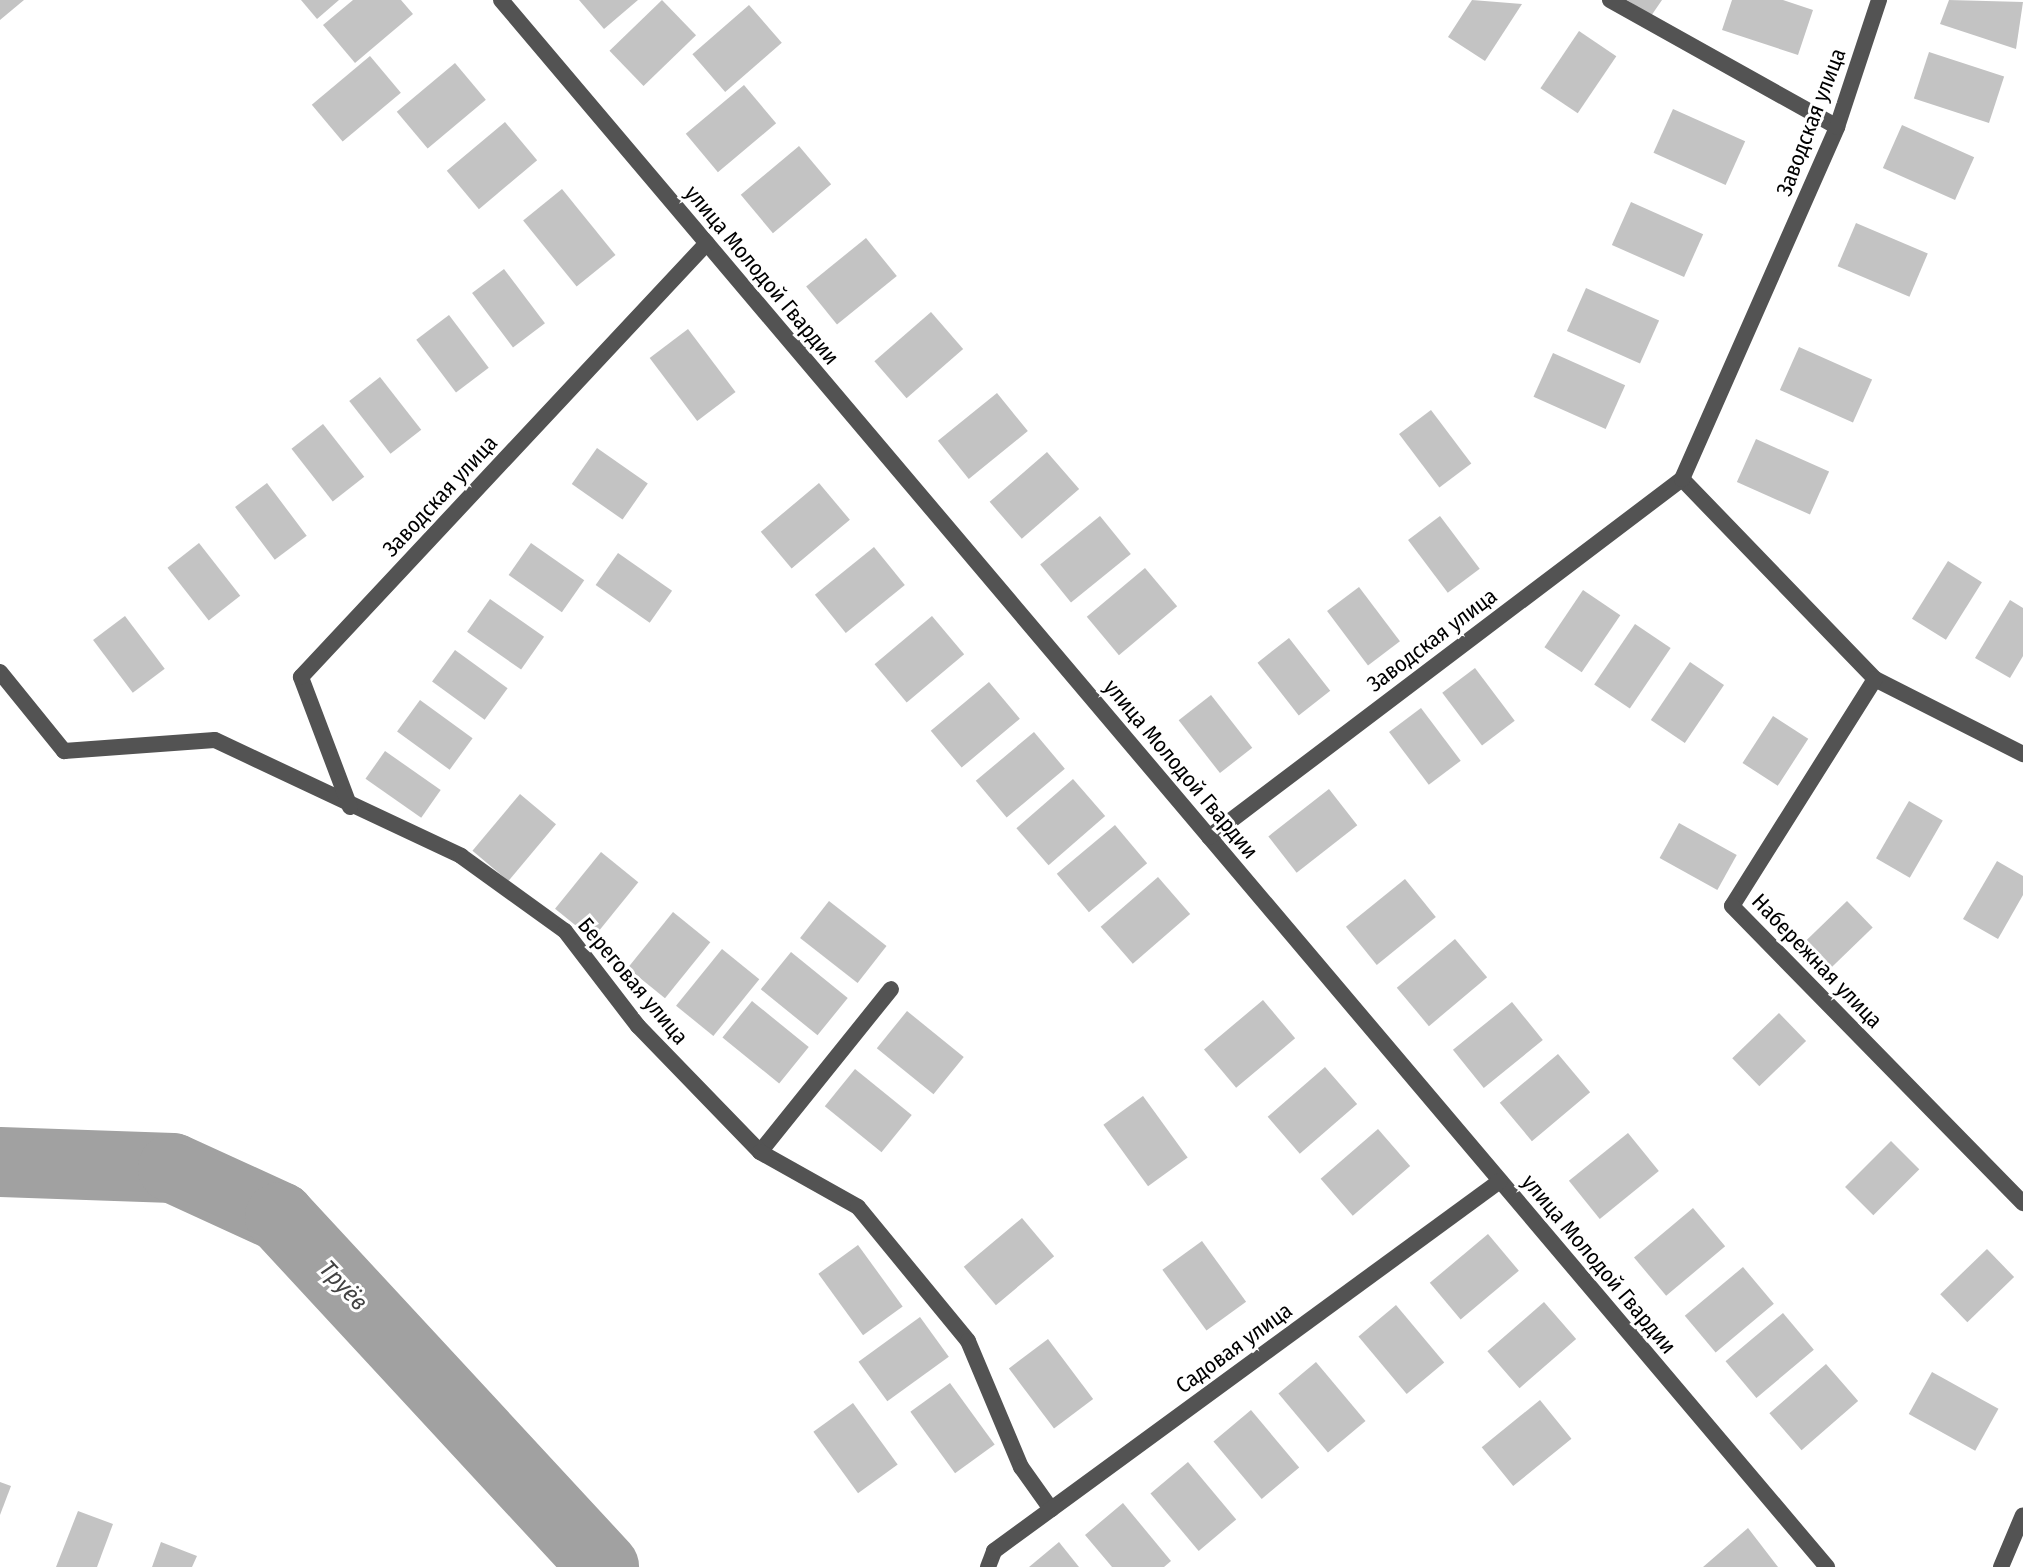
<!DOCTYPE html>
<meta charset="utf-8">
<style>
body{margin:0}
#map{position:relative;width:2023px;height:1567px;overflow:hidden;background:#fff;font-family:"Fira Sans Condensed",sans-serif}
div>[style]{position:absolute}
.river>*{height:70px;margin:-35px;padding:0 35px;transform-origin:35px;border-radius:35px;background:#a1a1a1}
.building>*{inset:0;background:#c3c3c3;transform-origin:0 0}
.service>*{height:16px;margin:-8px;padding:0 8px;transform-origin:8px;border-radius:8px;background:#535353}
.minor>*{height:16px;margin:-8px;padding:0 8px;transform-origin:8px;border-radius:8px;background:#535353}
span{translate:-50% -50%;white-space:nowrap;text-align:center;line-height:1.15;-webkit-text-stroke:6px #fff;paint-order:stroke}
.street-label{font-size:22px;color:#000}
.water-label{font-size:24px;color:#424242;font-style:italic}
</style>
<div id="map">
<div class="river">
<div style="left:0;top:1162px;width:173px;rotate:2deg"></div>
<div style="left:173px;top:1168px;width:118px;rotate:24.6deg"></div>
<div style="left:280px;top:1217px;width:477px;rotate:47.2deg"></div>
</div>
<div class="building">
<div style="clip-path:polygon(0 0,24px 0,0 20px)"></div>
<div style="clip-path:polygon(301px 0,339px 0,317px 19px)"></div>
<div style="clip-path:polygon(353px 0,401px 0,413px 14px,355px 63px,323px 25px)"></div>
<div style="clip-path:polygon(579px 0,638px 0,604px 29px)"></div>
<div style="left:662px;top:0;width:49px;height:73px;rotate:46deg"></div>
<div style="clip-path:polygon(1472px 0,1522px 4px,1485px 61px,1448px 37px)"></div>
<div style="clip-path:polygon(1627px 0,1662px 0,1651px 16px)"></div>
<div style="clip-path:polygon(1732px 0,1783px 0,1813px 10px,1798px 55px,1722px 30px)"></div>
<div style="clip-path:polygon(1949px 0,2023px 2px,2016px 49px,1940px 24px)"></div>
<div style="left:749px;top:5px;width:50px;height:75px;rotate:49deg"></div>
<div style="left:1579px;top:31px;width:45px;height:69px;rotate:34deg"></div>
<div style="left:1929px;top:52px;width:79px;height:49px;rotate:18deg"></div>
<div style="left:370px;top:56px;width:48px;height:76px;rotate:50deg"></div>
<div style="left:455px;top:63px;width:48px;height:76px;rotate:50deg"></div>
<div style="left:744px;top:85px;width:50px;height:76px;rotate:50deg"></div>
<div style="left:1673px;top:109px;width:79px;height:48px;rotate:24deg"></div>
<div style="left:505px;top:122px;width:50px;height:76px;rotate:50deg"></div>
<div style="left:1902px;top:125px;width:79px;height:47px;rotate:24deg"></div>
<div style="left:799px;top:146px;width:50px;height:76px;rotate:50deg"></div>
<div style="left:562px;top:189px;width:85px;height:50px;rotate:51deg"></div>
<div style="left:1631px;top:202px;width:79px;height:47px;rotate:24deg"></div>
<div style="left:1856px;top:223px;width:78px;height:47px;rotate:23deg"></div>
<div style="left:866px;top:238px;width:49px;height:77px;rotate:51deg"></div>
<div style="left:504px;top:269px;width:68px;height:40px;rotate:53deg"></div>
<div style="left:1586px;top:288px;width:80px;height:47px;rotate:24deg"></div>
<div style="left:931px;top:312px;width:49px;height:75px;rotate:49deg"></div>
<div style="left:449px;top:315px;width:66px;height:41px;rotate:53deg"></div>
<div style="left:688px;top:329px;width:79px;height:48px;rotate:53deg"></div>
<div style="left:1799px;top:347px;width:80px;height:47px;rotate:24deg"></div>
<div style="left:1553px;top:353px;width:79px;height:48px;rotate:24deg"></div>
<div style="left:380px;top:377px;width:67px;height:39px;rotate:52deg"></div>
<div style="left:997px;top:393px;width:49px;height:76px;rotate:51deg"></div>
<div style="left:1431px;top:410px;width:67px;height:40px;rotate:53deg"></div>
<div style="left:323px;top:424px;width:67px;height:40px;rotate:52deg"></div>
<div style="left:1756px;top:439px;width:80px;height:47px;rotate:24deg"></div>
<div style="left:597px;top:448px;width:62px;height:44px;rotate:35deg"></div>
<div style="left:1047px;top:452px;width:49px;height:76px;rotate:49deg"></div>
<div style="left:267px;top:483px;width:66px;height:40px;rotate:53deg"></div>
<div style="left:819px;top:483px;width:48px;height:76px;rotate:50deg"></div>
<div style="left:1100px;top:516px;width:49px;height:77px;rotate:51deg"></div>
<div style="left:1440px;top:516px;width:66px;height:40px;rotate:53deg"></div>
<div style="left:199px;top:543px;width:67px;height:40px;rotate:52deg"></div>
<div style="left:531px;top:543px;width:65px;height:39px;rotate:35deg"></div>
<div style="left:874px;top:547px;width:49px;height:76px;rotate:51deg"></div>
<div style="left:618px;top:553px;width:66px;height:39px;rotate:35deg"></div>
<div style="left:1948px;top:561px;width:40px;height:68px;rotate:32deg"></div>
<div style="left:1145px;top:568px;width:50px;height:76px;rotate:50deg"></div>
<div style="left:1359px;top:587px;width:68px;height:40px;rotate:53deg"></div>
<div style="left:1583px;top:590px;width:45px;height:69px;rotate:34deg"></div>
<div style="left:490px;top:599px;width:66px;height:40px;rotate:35deg"></div>
<div style="clip-path:polygon(2010px 600px,2023px 608px,2023px 656px,2010px 678px,1975px 658px)"></div>
<div style="left:125px;top:616px;width:66px;height:40px;rotate:53deg"></div>
<div style="left:932px;top:616px;width:50px;height:75px;rotate:50deg"></div>
<div style="left:1635px;top:624px;width:43px;height:73px;rotate:34deg"></div>
<div style="left:1289px;top:638px;width:67px;height:40px;rotate:52deg"></div>
<div style="left:455px;top:650px;width:65px;height:39px;rotate:36deg"></div>
<div style="left:1690px;top:662px;width:41px;height:70px;rotate:34deg"></div>
<div style="left:1475px;top:668px;width:66px;height:41px;rotate:53deg"></div>
<div style="left:989px;top:682px;width:48px;height:76px;rotate:50deg"></div>
<div style="left:1211px;top:695px;width:67px;height:41px;rotate:52deg"></div>
<div style="left:420px;top:700px;width:65px;height:39px;rotate:36deg"></div>
<div style="left:1421px;top:708px;width:66px;height:40px;rotate:53deg"></div>
<div style="left:1773px;top:716px;width:42px;height:56px;rotate:33deg"></div>
<div style="left:1034px;top:732px;width:48px;height:76px;rotate:50deg"></div>
<div style="left:385px;top:751px;width:68px;height:34px;rotate:35deg"></div>
<div style="left:1073px;top:779px;width:49px;height:75px;rotate:49deg"></div>
<div style="left:1329px;top:789px;width:46px;height:77px;rotate:52deg"></div>
<div style="left:520px;top:794px;width:47px;height:74px;rotate:40deg"></div>
<div style="left:1909px;top:801px;width:39px;height:66px;rotate:30deg"></div>
<div style="left:1679px;top:823px;width:66px;height:40px;rotate:29deg"></div>
<div style="left:1115px;top:825px;width:50px;height:76px;rotate:50deg"></div>
<div style="left:601px;top:852px;width:48px;height:73px;rotate:39deg"></div>
<div style="clip-path:polygon(1997px 861px,2023px 876px,2023px 895px,1998px 939px,1963px 919px)"></div>
<div style="left:1158px;top:877px;width:49px;height:76px;rotate:49deg"></div>
<div style="left:1405px;top:879px;width:49px;height:76px;rotate:51deg"></div>
<div style="left:829px;top:901px;width:73px;height:47px;rotate:38deg"></div>
<div style="left:1847px;top:901px;width:37px;height:65px;rotate:46deg"></div>
<div style="left:673px;top:912px;width:48px;height:72px;rotate:39deg"></div>
<div style="left:1455px;top:939px;width:50px;height:76px;rotate:50deg"></div>
<div style="left:722px;top:949px;width:48px;height:73px;rotate:39deg"></div>
<div style="left:791px;top:952px;width:73px;height:48px;rotate:39deg"></div>
<div style="left:1263px;top:1000px;width:50px;height:77px;rotate:50deg"></div>
<div style="left:752px;top:1001px;width:73px;height:47px;rotate:39deg"></div>
<div style="left:1512px;top:1002px;width:49px;height:76px;rotate:51deg"></div>
<div style="left:907px;top:1011px;width:73px;height:48px;rotate:39deg"></div>
<div style="left:1779px;top:1013px;width:39px;height:65px;rotate:46deg"></div>
<div style="left:1558px;top:1054px;width:50px;height:76px;rotate:50deg"></div>
<div style="left:1325px;top:1067px;width:49px;height:76px;rotate:49deg"></div>
<div style="left:855px;top:1069px;width:73px;height:48px;rotate:39deg"></div>
<div style="left:1143px;top:1096px;width:76px;height:49px;rotate:54deg"></div>
<div style="left:1378px;top:1129px;width:49px;height:76px;rotate:49deg"></div>
<div style="left:1628px;top:1133px;width:49px;height:76px;rotate:51deg"></div>
<div style="left:1891px;top:1141px;width:40px;height:65px;rotate:45deg"></div>
<div style="left:1693px;top:1208px;width:50px;height:77px;rotate:50deg"></div>
<div style="left:1022px;top:1218px;width:50px;height:76px;rotate:50deg"></div>
<div style="left:1488px;top:1234px;width:48px;height:76px;rotate:50deg"></div>
<div style="left:1202px;top:1241px;width:75px;height:49px;rotate:54deg"></div>
<div style="left:858px;top:1245px;width:76px;height:49px;rotate:54deg"></div>
<div style="left:1987px;top:1249px;width:39px;height:65px;rotate:46deg"></div>
<div style="left:1743px;top:1267px;width:48px;height:76px;rotate:50deg"></div>
<div style="left:1544px;top:1302px;width:49px;height:75px;rotate:49deg"></div>
<div style="left:1396px;top:1305px;width:75px;height:49px;rotate:50deg"></div>
<div style="left:1783px;top:1313px;width:48px;height:75px;rotate:50deg"></div>
<div style="left:920px;top:1317px;width:49px;height:76px;rotate:54deg"></div>
<div style="left:1048px;top:1339px;width:75px;height:49px;rotate:53deg"></div>
<div style="left:1316px;top:1362px;width:77px;height:49px;rotate:50deg"></div>
<div style="left:1826px;top:1364px;width:49px;height:75px;rotate:49deg"></div>
<div style="left:1932px;top:1372px;width:76px;height:48px;rotate:29deg"></div>
<div style="left:950px;top:1383px;width:76px;height:49px;rotate:54deg"></div>
<div style="left:1540px;top:1400px;width:50px;height:75px;rotate:51deg"></div>
<div style="left:853px;top:1403px;width:76px;height:49px;rotate:54deg"></div>
<div style="left:1251px;top:1410px;width:75px;height:49px;rotate:50deg"></div>
<div style="left:1188px;top:1462px;width:75px;height:49px;rotate:50deg"></div>
<div style="clip-path:polygon(0 1482px,11px 1486px,0 1515px)"></div>
<div style="clip-path:polygon(1123px 1503px,1171px 1561px,1164px 1567px,1112px 1567px,1085px 1535px)"></div>
<div style="clip-path:polygon(78px 1511px,113px 1524px,97px 1567px,56px 1567px)"></div>
<div style="clip-path:polygon(1748px 1528px,1778px 1567px,1703px 1567px)"></div>
<div style="clip-path:polygon(161px 1542px,197px 1556px,192px 1567px,152px 1567px)"></div>
<div style="clip-path:polygon(1059px 1542px,1079px 1567px,1029px 1567px)"></div>
</div>
<div class="service">
<div style="left:760px;top:1152px;width:209px;rotate:-51.2deg"></div>
</div>
<div class="minor">
<div style="left:501px;top:0;width:2053px;rotate:49.76deg"></div>
<div style="left:1610px;top:0;width:260px;rotate:29.2deg"></div>
<div style="left:1682px;top:479px;width:278px;rotate:46deg"></div>
<div style="left:1875px;top:679px;width:166px;rotate:26.9deg"></div>
<div style="left:0;top:672px;width:102px;rotate:51deg"></div>
<div style="left:64px;top:751px;width:151px;rotate:-4.2deg"></div>
<div style="left:215px;top:740px;width:272px;rotate:25.2deg"></div>
<div style="left:461px;top:856px;width:128px;rotate:35.8deg"></div>
<div style="left:565px;top:931px;width:120px;rotate:52.5deg"></div>
<div style="left:638px;top:1026px;width:175px;rotate:45.9deg"></div>
<div style="left:760px;top:1152px;width:112px;rotate:29.3deg"></div>
<div style="left:858px;top:1207px;width:173px;rotate:50.6deg"></div>
<div style="left:968px;top:1341px;width:137px;rotate:67.2deg"></div>
<div style="left:1021px;top:1467px;width:52px;rotate:54.5deg"></div>
<div style="left:1875px;top:679px;width:268px;rotate:122.2deg"></div>
<div style="left:1732px;top:906px;width:416px;rotate:45.6deg"></div>
<div style="left:350px;top:807px;width:139px;rotate:-110.7deg"></div>
<div style="left:301px;top:677px;width:594px;rotate:-46.91deg"></div>
<div style="left:1209px;top:837px;width:593px;rotate:-37.12deg"></div>
<div style="left:1682px;top:479px;width:385px;rotate:-66.2deg"></div>
<div style="left:1837px;top:127px;width:134px;rotate:-71.7deg"></div>
<div style="left:988px;top:1567px;width:17px;rotate:-69deg"></div>
<div style="left:994px;top:1551px;width:627px;rotate:-36.18deg"></div>
<div style="left:2001px;top:1567px;width:56px;rotate:-67.1deg"></div>
</div>
<div class="street-label">
<span style="left:1811px;top:122px;rotate:-69deg">Заводская улица</span>
<span style="left:762px;top:275px;rotate:50deg">улица Молодой Гвардии</span>
<span style="left:440px;top:496px;rotate:-47deg">Заводская улица</span>
<span style="left:1432px;top:640px;rotate:-37deg">Заводская улица</span>
<span style="left:1181px;top:769px;rotate:50deg">улица Молодой Гвардии</span>
<span style="left:1817px;top:961px;rotate:46deg">Набережная улица</span>
<span style="left:633px;top:981px;rotate:50deg">Береговая улица</span>
<span style="left:1599px;top:1264px;rotate:50deg">улица Молодой Гвардии</span>
<span style="left:1234px;top:1348px;rotate:-36deg">Садовая улица</span>
</div>
<div class="water-label">
<span style="left:343px;top:1286px;rotate:47deg">Труёв</span>
</div>
</div>
